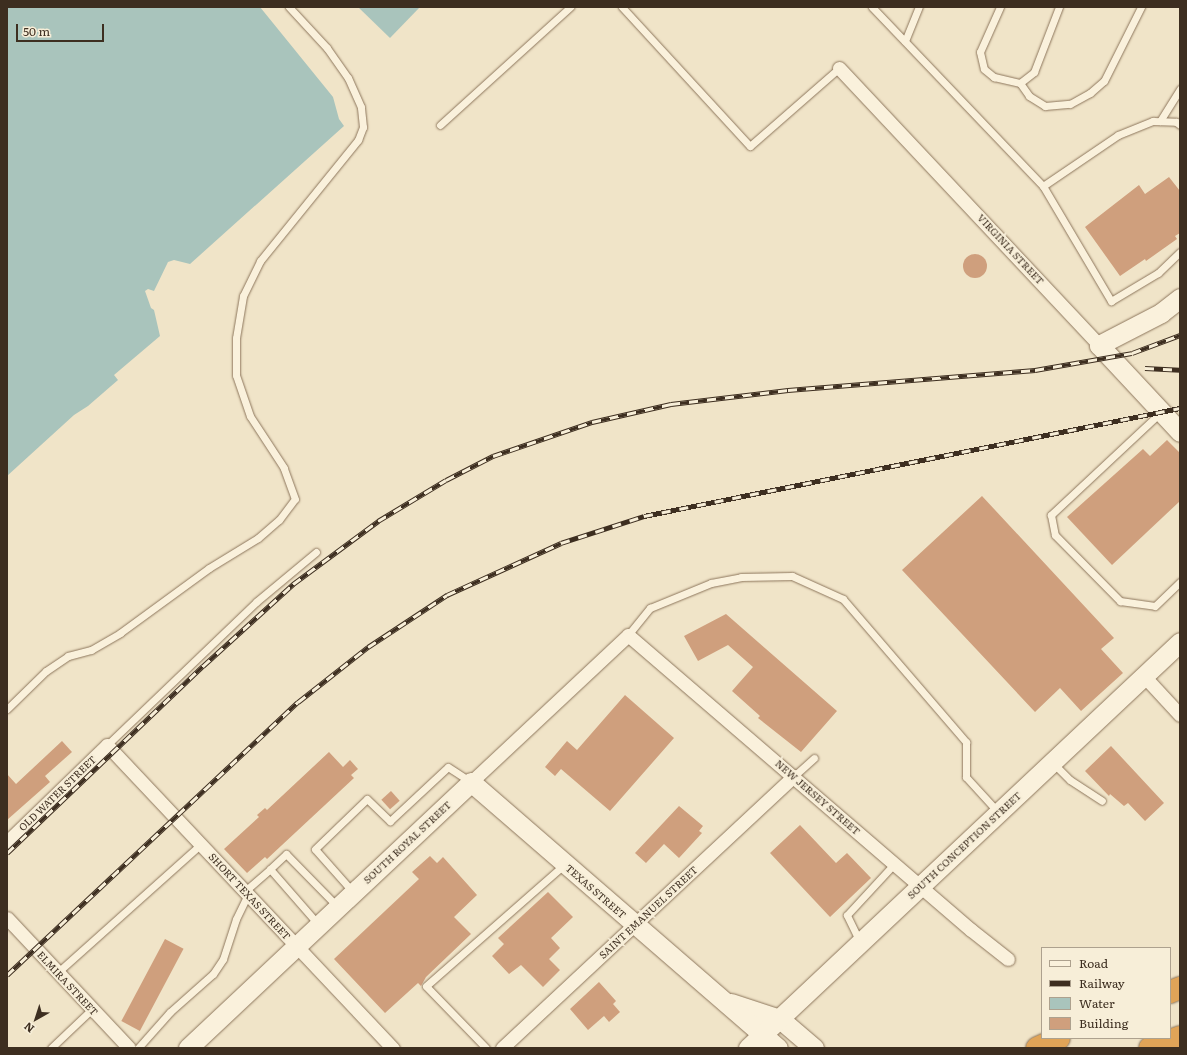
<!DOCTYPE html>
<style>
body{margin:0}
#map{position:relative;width:1187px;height:1055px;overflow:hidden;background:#f0e4c8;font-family:Literata,serif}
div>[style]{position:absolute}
.water>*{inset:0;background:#a9c4bc}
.building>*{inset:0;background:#cf9f7d;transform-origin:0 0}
.round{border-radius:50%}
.roads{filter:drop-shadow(0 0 1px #8d765c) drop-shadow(0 0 1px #8d765c)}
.lane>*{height:7px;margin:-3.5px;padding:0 3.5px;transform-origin:3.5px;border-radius:3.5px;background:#faf1dc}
.street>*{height:13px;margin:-6.5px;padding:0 6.5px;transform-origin:6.5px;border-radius:6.5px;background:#faf1dc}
.secondary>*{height:19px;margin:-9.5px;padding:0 9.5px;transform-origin:9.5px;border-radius:9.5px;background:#faf1dc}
.highway>*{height:22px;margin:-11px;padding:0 11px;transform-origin:11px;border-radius:11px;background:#e0a458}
.rail>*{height:4.5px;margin-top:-2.25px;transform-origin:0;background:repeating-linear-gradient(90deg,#f7eed8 0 9px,#3d2e20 0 18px);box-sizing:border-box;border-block:1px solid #3d2e20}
span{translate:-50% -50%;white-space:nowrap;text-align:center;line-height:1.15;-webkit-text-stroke:4px #f7eed8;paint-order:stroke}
.street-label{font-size:10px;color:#3d2e20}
.frame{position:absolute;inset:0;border:8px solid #3d2e20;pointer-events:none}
.legend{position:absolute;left:1041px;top:947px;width:130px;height:92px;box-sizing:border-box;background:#f7eed8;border:1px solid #ada18e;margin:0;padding:5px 7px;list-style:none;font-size:12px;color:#3d2e20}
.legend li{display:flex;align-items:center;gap:8px;height:20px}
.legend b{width:20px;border:1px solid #ada18e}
.north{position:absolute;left:16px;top:999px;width:40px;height:40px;-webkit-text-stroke:3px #f7eed8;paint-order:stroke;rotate:219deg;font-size:11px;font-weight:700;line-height:16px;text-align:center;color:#3d2e20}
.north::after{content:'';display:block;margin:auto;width:14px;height:18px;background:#3d2e20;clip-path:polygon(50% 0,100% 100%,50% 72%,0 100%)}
.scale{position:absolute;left:16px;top:24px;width:88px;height:18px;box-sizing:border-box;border:2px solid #3d2e20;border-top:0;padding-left:5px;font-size:12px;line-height:14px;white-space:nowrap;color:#3d2e20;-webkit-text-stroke:3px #f7eed8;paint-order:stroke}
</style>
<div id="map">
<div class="water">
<div style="clip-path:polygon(7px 7px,260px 7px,333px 97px,339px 119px,344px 126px,190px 264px,174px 260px,168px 262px,154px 291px,148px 289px,145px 291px,151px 308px,154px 310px,160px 336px,114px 375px,118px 380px,88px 406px,74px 415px,7px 476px)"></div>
<div style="clip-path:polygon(358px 7px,420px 7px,390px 38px)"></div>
</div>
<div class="building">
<div style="clip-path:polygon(1169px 177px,1180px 191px,1180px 233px,1175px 236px,1177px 239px,1146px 261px,1145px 259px,1120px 276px,1085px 227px,1139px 185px,1145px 194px)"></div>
<div class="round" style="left:963px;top:254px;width:24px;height:24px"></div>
<div style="clip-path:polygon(1167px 440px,1180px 453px,1180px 501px,1112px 565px,1067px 517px,1143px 449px,1150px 456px)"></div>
<div style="clip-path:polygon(982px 496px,1114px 638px,1101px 649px,1123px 673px,1081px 711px,1060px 688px,1035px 712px,902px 570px)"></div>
<div style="clip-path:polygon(726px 614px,837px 711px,801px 752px,758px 718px,760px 716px,732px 691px,753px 667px,728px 645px,698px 661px,684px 636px)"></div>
<div style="clip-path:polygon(625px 695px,674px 738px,610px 811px,561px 769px,555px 776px,545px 767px,567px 741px,577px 750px)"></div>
<div style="clip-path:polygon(62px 741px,72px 752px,45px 776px,50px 782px,7px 820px,7px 774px,16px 784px)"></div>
<div style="clip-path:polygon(1111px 746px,1164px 803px,1145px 821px,1128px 803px,1124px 806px,1110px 794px,1109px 796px,1085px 771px)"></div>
<div style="clip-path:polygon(329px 752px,343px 767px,350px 760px,358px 769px,351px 775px,354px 778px,267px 859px,265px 857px,247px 873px,224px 849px,259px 817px,257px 815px,265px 808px,267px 810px)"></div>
<div style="left:391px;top:791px;width:13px;height:13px;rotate:48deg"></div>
<div style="clip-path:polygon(679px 806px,703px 826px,699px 831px,702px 833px,679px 858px,664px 844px,646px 863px,635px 853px)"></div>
<div style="clip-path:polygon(800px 825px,836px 863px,847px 853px,871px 878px,830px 917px,770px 853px)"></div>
<div style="clip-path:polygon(430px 856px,437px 863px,443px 857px,477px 895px,454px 917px,471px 934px,426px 977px,421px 986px,418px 983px,385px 1013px,334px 959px,419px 879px,412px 872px)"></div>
<div style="clip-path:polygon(548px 892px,573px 917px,551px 938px,560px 948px,549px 959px,560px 970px,543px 987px,521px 965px,509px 974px,492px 956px,504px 944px,498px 938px)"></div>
<div style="left:165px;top:939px;width:21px;height:93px;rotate:28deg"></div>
<div style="clip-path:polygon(599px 982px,616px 1001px,613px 1004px,620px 1012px,609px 1022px,604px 1016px,588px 1030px,570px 1009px)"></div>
</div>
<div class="roads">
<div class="lane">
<div style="left:622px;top:7px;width:189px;rotate:47.4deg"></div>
<div style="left:750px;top:146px;width:118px;rotate:-41.2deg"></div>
<div style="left:872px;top:7px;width:248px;rotate:46.3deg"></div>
<div style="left:1043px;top:186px;width:134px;rotate:59.4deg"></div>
<div style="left:1111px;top:301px;width:55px;rotate:-30.8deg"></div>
<div style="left:1158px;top:273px;width:30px;rotate:-44deg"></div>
<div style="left:1000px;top:7px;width:49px;rotate:114deg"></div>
<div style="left:980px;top:52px;width:17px;rotate:77deg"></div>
<div style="left:984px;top:69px;width:13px;rotate:39deg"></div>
<div style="left:994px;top:77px;width:27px;rotate:13deg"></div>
<div style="left:1020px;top:83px;width:18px;rotate:-38deg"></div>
<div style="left:1034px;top:72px;width:70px;rotate:-69deg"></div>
<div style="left:905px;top:41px;width:37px;rotate:-68deg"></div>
<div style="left:1020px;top:83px;width:16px;rotate:55deg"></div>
<div style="left:1029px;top:96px;width:19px;rotate:32deg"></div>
<div style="left:1045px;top:106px;width:25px;rotate:-5deg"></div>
<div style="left:1070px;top:104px;width:23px;rotate:-29deg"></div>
<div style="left:1090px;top:93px;width:18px;rotate:-41deg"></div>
<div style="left:1104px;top:81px;width:83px;rotate:-63.4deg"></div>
<div style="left:1160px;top:121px;width:38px;rotate:-58deg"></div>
<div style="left:440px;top:125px;width:176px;rotate:-42.2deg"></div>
<div style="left:1043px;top:186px;width:91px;rotate:-34.2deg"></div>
<div style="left:1118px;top:135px;width:38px;rotate:-22deg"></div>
<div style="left:1153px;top:121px;width:23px;rotate:2deg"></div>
<div style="left:1176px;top:122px;width:5px;rotate:37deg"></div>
<div style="left:1161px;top:412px;width:151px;rotate:136.9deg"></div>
<div style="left:1051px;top:515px;width:20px;rotate:79deg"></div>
<div style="left:1055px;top:535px;width:93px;rotate:45.4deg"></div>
<div style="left:1120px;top:601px;width:35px;rotate:8deg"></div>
<div style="left:1155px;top:606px;width:35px;rotate:-44deg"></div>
<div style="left:628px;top:635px;width:35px;rotate:-51deg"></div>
<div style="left:650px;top:608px;width:66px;rotate:-22.3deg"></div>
<div style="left:711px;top:583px;width:31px;rotate:-11deg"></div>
<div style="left:741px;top:577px;width:51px;rotate:-1.1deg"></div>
<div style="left:792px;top:576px;width:56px;rotate:24.3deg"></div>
<div style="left:843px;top:599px;width:189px;rotate:49.3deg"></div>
<div style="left:966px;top:742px;width:35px;rotate:90deg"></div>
<div style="left:966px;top:777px;width:47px;rotate:47.6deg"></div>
<div style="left:7px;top:709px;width:54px;rotate:-44.3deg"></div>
<div style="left:46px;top:671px;width:27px;rotate:-34deg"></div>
<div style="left:68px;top:656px;width:24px;rotate:-15deg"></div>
<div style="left:91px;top:650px;width:34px;rotate:-30deg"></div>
<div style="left:120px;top:633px;width:110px;rotate:-36.1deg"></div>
<div style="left:209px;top:568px;width:57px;rotate:-31.5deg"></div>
<div style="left:258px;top:538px;width:28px;rotate:-41deg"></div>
<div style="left:279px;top:520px;width:26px;rotate:-53deg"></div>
<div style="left:295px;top:499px;width:33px;rotate:-110deg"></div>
<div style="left:284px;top:468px;width:62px;rotate:-123.2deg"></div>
<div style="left:250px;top:416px;width:43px;rotate:-108.9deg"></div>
<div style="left:236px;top:375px;width:37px;rotate:-90deg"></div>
<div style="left:236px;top:338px;width:43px;rotate:-80.5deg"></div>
<div style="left:243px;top:296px;width:39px;rotate:-64deg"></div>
<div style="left:260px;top:261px;width:156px;rotate:-51deg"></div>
<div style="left:358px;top:140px;width:14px;rotate:-69deg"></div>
<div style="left:363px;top:127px;width:20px;rotate:-96deg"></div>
<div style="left:361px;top:107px;width:32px;rotate:-114deg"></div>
<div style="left:348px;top:78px;width:37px;rotate:-125deg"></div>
<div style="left:327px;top:48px;width:56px;rotate:-132.8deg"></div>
<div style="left:107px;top:745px;width:207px;rotate:-43.8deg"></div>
<div style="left:256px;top:602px;width:78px;rotate:-39.8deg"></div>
<div style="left:1052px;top:762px;width:25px;rotate:45deg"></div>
<div style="left:1070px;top:780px;width:38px;rotate:33deg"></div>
<div style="left:794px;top:776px;width:27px;rotate:-42deg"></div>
<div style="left:270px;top:869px;width:22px;rotate:-43deg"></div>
<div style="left:286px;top:854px;width:73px;rotate:45.6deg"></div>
<div style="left:245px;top:891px;width:33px;rotate:-41deg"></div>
<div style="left:270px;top:869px;width:73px;rotate:48.9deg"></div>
<div style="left:353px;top:892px;width:57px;rotate:-131.5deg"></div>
<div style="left:315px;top:849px;width:72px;rotate:-43.9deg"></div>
<div style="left:367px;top:799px;width:32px;rotate:44deg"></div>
<div style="left:390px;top:821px;width:79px;rotate:-43deg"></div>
<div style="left:448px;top:767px;width:27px;rotate:33deg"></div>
<div style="left:860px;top:942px;width:30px;rotate:-116deg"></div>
<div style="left:847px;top:915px;width:71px;rotate:-47.3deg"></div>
<div style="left:58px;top:972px;width:192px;rotate:-41.8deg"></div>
<div style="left:51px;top:1048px;width:57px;rotate:-43.6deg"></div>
<div style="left:138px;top:1048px;width:48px;rotate:-48.4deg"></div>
<div style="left:170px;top:1012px;width:57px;rotate:-41.5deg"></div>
<div style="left:213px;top:974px;width:18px;rotate:-56deg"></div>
<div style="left:223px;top:959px;width:42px;rotate:-72deg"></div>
<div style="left:236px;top:919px;width:28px;rotate:-64deg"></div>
<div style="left:486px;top:1048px;width:86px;rotate:-134.1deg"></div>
<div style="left:426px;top:986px;width:185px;rotate:-41.3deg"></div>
</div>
<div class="street">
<div style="left:839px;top:68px;width:380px;rotate:46.8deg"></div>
<div style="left:1144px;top:676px;width:53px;rotate:47.3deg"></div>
<div style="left:471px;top:782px;width:215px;rotate:-43.1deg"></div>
<div style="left:628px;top:635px;width:452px;rotate:40.7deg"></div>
<div style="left:971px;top:930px;width:47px;rotate:38.1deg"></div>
<div style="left:7px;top:842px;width:139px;rotate:-44.1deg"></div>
<div style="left:107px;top:745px;width:417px;rotate:46.7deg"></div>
<div style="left:7px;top:918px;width:178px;rotate:46.8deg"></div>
<div style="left:502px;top:1048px;width:399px;rotate:-43deg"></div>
</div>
<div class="secondary">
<div style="left:1180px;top:298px;width:24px;rotate:142deg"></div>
<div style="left:1161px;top:313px;width:70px;rotate:152.7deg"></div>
<div style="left:1099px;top:345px;width:119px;rotate:47deg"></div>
<div style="left:731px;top:1003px;width:52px;rotate:18.1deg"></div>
<div style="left:780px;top:1019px;width:45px;rotate:40.5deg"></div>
<div style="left:188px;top:1048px;width:388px;rotate:-43.2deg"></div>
<div style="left:471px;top:782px;width:406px;rotate:40.9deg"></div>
<div style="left:748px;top:1048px;width:593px;rotate:-43.22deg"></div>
</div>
<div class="highway">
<div style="left:1170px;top:992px;width:11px;rotate:-22deg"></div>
<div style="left:1037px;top:1048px;width:24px;rotate:-24deg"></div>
<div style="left:1150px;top:1048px;width:32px;rotate:-20deg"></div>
</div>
</div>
<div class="rail">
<div style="left:1145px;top:368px;width:35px;rotate:3deg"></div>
<div style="left:7px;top:853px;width:271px;rotate:-43.7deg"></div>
<div style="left:203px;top:666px;width:122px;rotate:-42.3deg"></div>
<div style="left:293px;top:584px;width:106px;rotate:-36.5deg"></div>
<div style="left:378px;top:521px;width:79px;rotate:-31.1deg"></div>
<div style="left:446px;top:480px;width:53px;rotate:-27.1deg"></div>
<div style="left:493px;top:456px;width:105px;rotate:-19deg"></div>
<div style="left:592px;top:422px;width:81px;rotate:-12.8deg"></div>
<div style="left:671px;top:404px;width:118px;rotate:-6.8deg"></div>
<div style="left:788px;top:390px;width:248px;rotate:-4.6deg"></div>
<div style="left:1035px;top:370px;width:98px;rotate:-9.9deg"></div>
<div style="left:1132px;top:353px;width:51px;rotate:-20.6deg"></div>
<div style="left:7px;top:975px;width:399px;rotate:-43.2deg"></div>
<div style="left:298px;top:702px;width:89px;rotate:-38.2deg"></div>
<div style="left:368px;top:647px;width:95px;rotate:-33.4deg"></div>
<div style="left:447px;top:595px;width:125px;rotate:-24.5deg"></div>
<div style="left:561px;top:543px;width:87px;rotate:-18deg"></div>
<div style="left:644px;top:516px;width:547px;rotate:-11.39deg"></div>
</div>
<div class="street-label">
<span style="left:1011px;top:249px;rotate:47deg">VIRGINIA STREET</span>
<span style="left:57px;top:793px;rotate:-44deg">OLD WATER STREET</span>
<span style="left:818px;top:797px;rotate:41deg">NEW JERSEY STREET</span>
<span style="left:407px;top:842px;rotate:-43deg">SOUTH ROYAL STREET</span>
<span style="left:964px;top:845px;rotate:-43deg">SOUTH CONCEPTION STREET</span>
<span style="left:596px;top:891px;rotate:41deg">TEXAS STREET</span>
<span style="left:250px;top:896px;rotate:47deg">SHORT TEXAS STREET</span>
<span style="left:648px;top:912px;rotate:-43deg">SAINT EMANUEL STREET</span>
<span style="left:68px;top:983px;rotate:47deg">ELMIRA STREET</span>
</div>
<div class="frame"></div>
<ul class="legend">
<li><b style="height:5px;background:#faf1dc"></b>Road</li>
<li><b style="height:5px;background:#3d2e20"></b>Railway</li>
<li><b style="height:11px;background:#a9c4bc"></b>Water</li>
<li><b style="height:11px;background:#cf9f7d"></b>Building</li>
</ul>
<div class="north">N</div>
<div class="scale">50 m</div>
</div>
